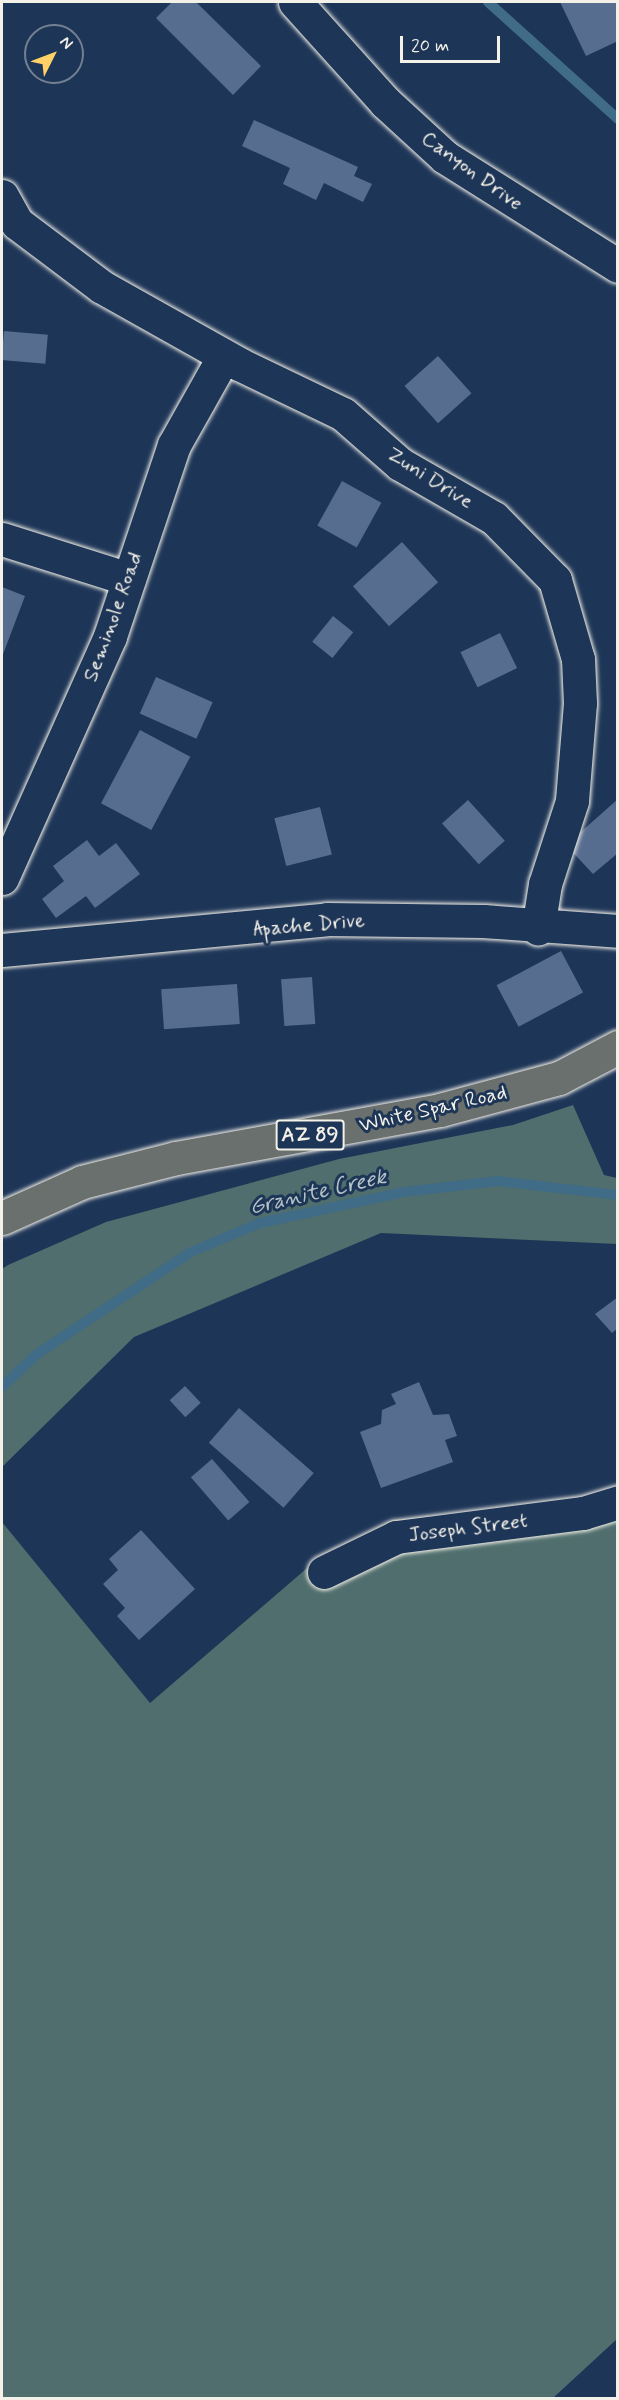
<!DOCTYPE html>
<style>
body{margin:0}
#map{position:relative;width:619px;height:2400px;overflow:hidden;background:#1d3557;font-family:Mynerve,sans-serif}
div>[style]{position:absolute}
.green>*{inset:0;background:#4f6e6d}
.stream>*{height:10px;margin:-5px;padding:0 5px;transform-origin:5px;border-radius:5px;background:#406c87}
.building>*{inset:0;background:#576d90;transform-origin:0 0}
.roads{filter:drop-shadow(0 0 2px #f4f1e8) drop-shadow(0 0 2px #f4f1e8)}
.street>*{height:33px;margin:-16.5px;padding:0 16.5px;transform-origin:16.5px;border-radius:16.5px;background:#1d3557}
.primary>*{height:33px;margin:-16.5px;padding:0 16.5px;transform-origin:16.5px;border-radius:16.5px;background:#6a706d}
span{translate:-50% -50%;white-space:nowrap;text-align:center;line-height:1.15;-webkit-text-stroke:6px #1d3557;paint-order:stroke}
.shield-label span{padding:2px 4px;background:#1d3557;border:2px solid;border-radius:4px;-webkit-text-stroke-width:0}
.shield-label{font-size:20px;color:#f4f1e8;font-weight:700}
.street-label{font-size:21px;color:#f4f1e8}
.water-label{font-size:22px;color:#b5c2c6;font-style:italic}
.frame{position:absolute;inset:0;border:3px solid #f4f1e8;pointer-events:none}
.north{position:absolute;left:24px;top:24px;width:60px;height:60px;box-sizing:border-box;background:#1d3557;border:2px solid #738091;border-radius:50%;rotate:48deg;font-size:16px;font-weight:700;line-height:24px;text-align:center;color:#f4f1e8}
.north::after{content:'';display:block;margin:auto;width:21px;height:27px;background:#ffd166;clip-path:polygon(50% 0,100% 100%,50% 72%,0 100%)}
.scale{position:absolute;left:400px;top:36px;width:100px;height:27px;box-sizing:border-box;border:3px solid #f4f1e8;border-top:0;padding-left:8px;font-size:18px;line-height:21px;white-space:nowrap;color:#f4f1e8;-webkit-text-stroke:4px #1d3557;paint-order:stroke}
</style>
<div id="map">
<div class="green">
<div style="clip-path:polygon(573px 1105px,604px 1175px,617px 1178px,617px 1244px,381px 1233px,134px 1337px,2px 1467px,2px 1269px,8px 1265px,106px 1222px,339px 1159px,513px 1125px)"></div>
<div style="clip-path:polygon(617px 1488px,617px 2339px,553px 2398px,2px 2398px,2px 1522px,150px 1703px,313px 1563px,393px 1520px,583px 1501px)"></div>
</div>
<div class="stream">
<div style="left:488px;top:2px;width:175px;rotate:42deg"></div>
<div style="left:2px;top:1387px;width:48px;rotate:-43.3deg"></div>
<div style="left:37px;top:1354px;width:185px;rotate:-33.5deg"></div>
<div style="left:191px;top:1252px;width:75px;rotate:-22.8deg"></div>
<div style="left:260px;top:1223px;width:147px;rotate:-12.1deg"></div>
<div style="left:404px;top:1192px;width:95px;rotate:-6.7deg"></div>
<div style="left:498px;top:1181px;width:121px;rotate:6.7deg"></div>
</div>
<div class="building">
<div style="clip-path:polygon(172px 2px,196px 2px,261px 66px,233px 95px,156px 18px)"></div>
<div style="clip-path:polygon(560px 2px,618px 2px,618px 41px,586px 56px)"></div>
<div style="clip-path:polygon(254px 120px,358px 167px,354px 176px,372px 184px,363px 202px,324px 183px,316px 200px,283px 184px,290px 168px,242px 146px)"></div>
<div style="left:4px;top:331px;width:44px;height:29px;rotate:5deg"></div>
<div style="left:438px;top:356px;width:50px;height:45px;rotate:48deg"></div>
<div style="left:342px;top:481px;width:45px;height:51px;rotate:29deg"></div>
<div style="left:402px;top:542px;width:54px;height:66px;rotate:48deg"></div>
<div style="clip-path:polygon(2px 587px,25px 596px,2px 657px)"></div>
<div style="left:333px;top:616px;width:26px;height:33px;rotate:39deg"></div>
<div style="left:500px;top:633px;width:39px;height:44px;rotate:64deg"></div>
<div style="left:156px;top:677px;width:62px;height:40px;rotate:24deg"></div>
<div style="left:140px;top:730px;width:57px;height:83px;rotate:28deg"></div>
<div style="clip-path:polygon(618px 799px,618px 853px,593px 874px,566px 845px)"></div>
<div style="left:468px;top:800px;width:55px;height:35px;rotate:48deg"></div>
<div style="left:320px;top:807px;width:49px;height:47px;rotate:76deg"></div>
<div style="clip-path:polygon(87px 840px,99px 856px,116px 843px,140px 874px,95px 908px,86px 896px,56px 918px,42px 899px,64px 881px,53px 866px)"></div>
<div style="left:561px;top:951px;width:47px;height:73px;rotate:62deg"></div>
<div style="left:312px;top:977px;width:47px;height:31px;rotate:86deg"></div>
<div style="left:237px;top:984px;width:40px;height:76px;rotate:86deg"></div>
<div style="clip-path:polygon(618px 1297px,618px 1328px,612px 1333px,595px 1314px)"></div>
<div style="clip-path:polygon(419px 1382px,433px 1415px,449px 1414px,457px 1436px,445px 1440px,453px 1462px,381px 1488px,360px 1432px,381px 1424px,382px 1410px,396px 1404px,391px 1394px)"></div>
<div style="left:185px;top:1386px;width:23px;height:21px;rotate:47deg"></div>
<div style="left:239px;top:1408px;width:99px;height:46px;rotate:41deg"></div>
<div style="left:212px;top:1459px;width:57px;height:28px;rotate:49deg"></div>
<div style="clip-path:polygon(141px 1530px,195px 1589px,139px 1640px,117px 1616px,125px 1608px,103px 1584px,118px 1570px,109px 1559px)"></div>
</div>
<div class="roads">
<div class="street">
<div style="left:295px;top:2px;width:135px;rotate:48deg"></div>
<div style="left:385px;top:102px;width:81px;rotate:42.5deg"></div>
<div style="left:445px;top:157px;width:204px;rotate:32.2deg"></div>
<div style="left:2px;top:196px;width:31px;rotate:61deg"></div>
<div style="left:17px;top:223px;width:106px;rotate:37deg"></div>
<div style="left:102px;top:287px;width:157px;rotate:29.3deg"></div>
<div style="left:239px;top:364px;width:115px;rotate:25.7deg"></div>
<div style="left:343px;top:414px;width:76px;rotate:41.3deg"></div>
<div style="left:400px;top:464px;width:108px;rotate:29.9deg"></div>
<div style="left:494px;top:518px;width:87px;rotate:45.5deg"></div>
<div style="left:555px;top:580px;width:82px;rotate:73.8deg"></div>
<div style="left:578px;top:659px;width:44px;rotate:87.4deg"></div>
<div style="left:580px;top:703px;width:98px;rotate:94.7deg"></div>
<div style="left:572px;top:801px;width:87px;rotate:108deg"></div>
<div style="left:545px;top:884px;width:45px;rotate:99deg"></div>
<div style="left:2px;top:539px;width:133px;rotate:17.5deg"></div>
<div style="left:2px;top:878px;width:265px;rotate:-65.9deg"></div>
<div style="left:110px;top:636px;width:201px;rotate:-71.5deg"></div>
<div style="left:174px;top:445px;width:102px;rotate:-60.7deg"></div>
<div style="left:2px;top:950px;width:326px;rotate:-5.4deg"></div>
<div style="left:327px;top:919px;width:156px;rotate:0.7deg"></div>
<div style="left:483px;top:921px;width:135px;rotate:4.2deg"></div>
<div style="left:324px;top:1572px;width:80px;rotate:-25.9deg"></div>
<div style="left:396px;top:1537px;width:189px;rotate:-7.3deg"></div>
<div style="left:583px;top:1513px;width:37px;rotate:-17deg"></div>
</div>
<div class="primary">
<div style="left:2px;top:1218px;width:88px;rotate:-24.2deg"></div>
<div style="left:82px;top:1182px;width:97px;rotate:-14.3deg"></div>
<div style="left:176px;top:1158px;width:268px;rotate:-10.3deg"></div>
<div style="left:440px;top:1110px;width:123px;rotate:-15.1deg"></div>
<div style="left:559px;top:1078px;width:67px;rotate:-27.7deg"></div>
</div>
</div>
<div class="shield-label">
<span style="left:310px;top:1135px">AZ 89</span>
</div>
<div class="street-label">
<span style="left:472px;top:171px;rotate:36deg">Canyon Drive</span>
<span style="left:430px;top:478px;rotate:32deg">Zuni Drive</span>
<span style="left:113px;top:617px;rotate:-70deg">Seminole Road</span>
<span style="left:309px;top:925px;rotate:-5deg">Apache Drive</span>
<span style="left:433px;top:1109px;rotate:-13deg">White Spar Road</span>
<span style="left:468px;top:1528px;rotate:-7deg">Joseph Street</span>
</div>
<div class="water-label">
<span style="left:318px;top:1193px;rotate:-13deg">Granite Creek</span>
</div>
<div class="frame"></div>
<div class="north">N</div>
<div class="scale">20 m</div>
</div>
